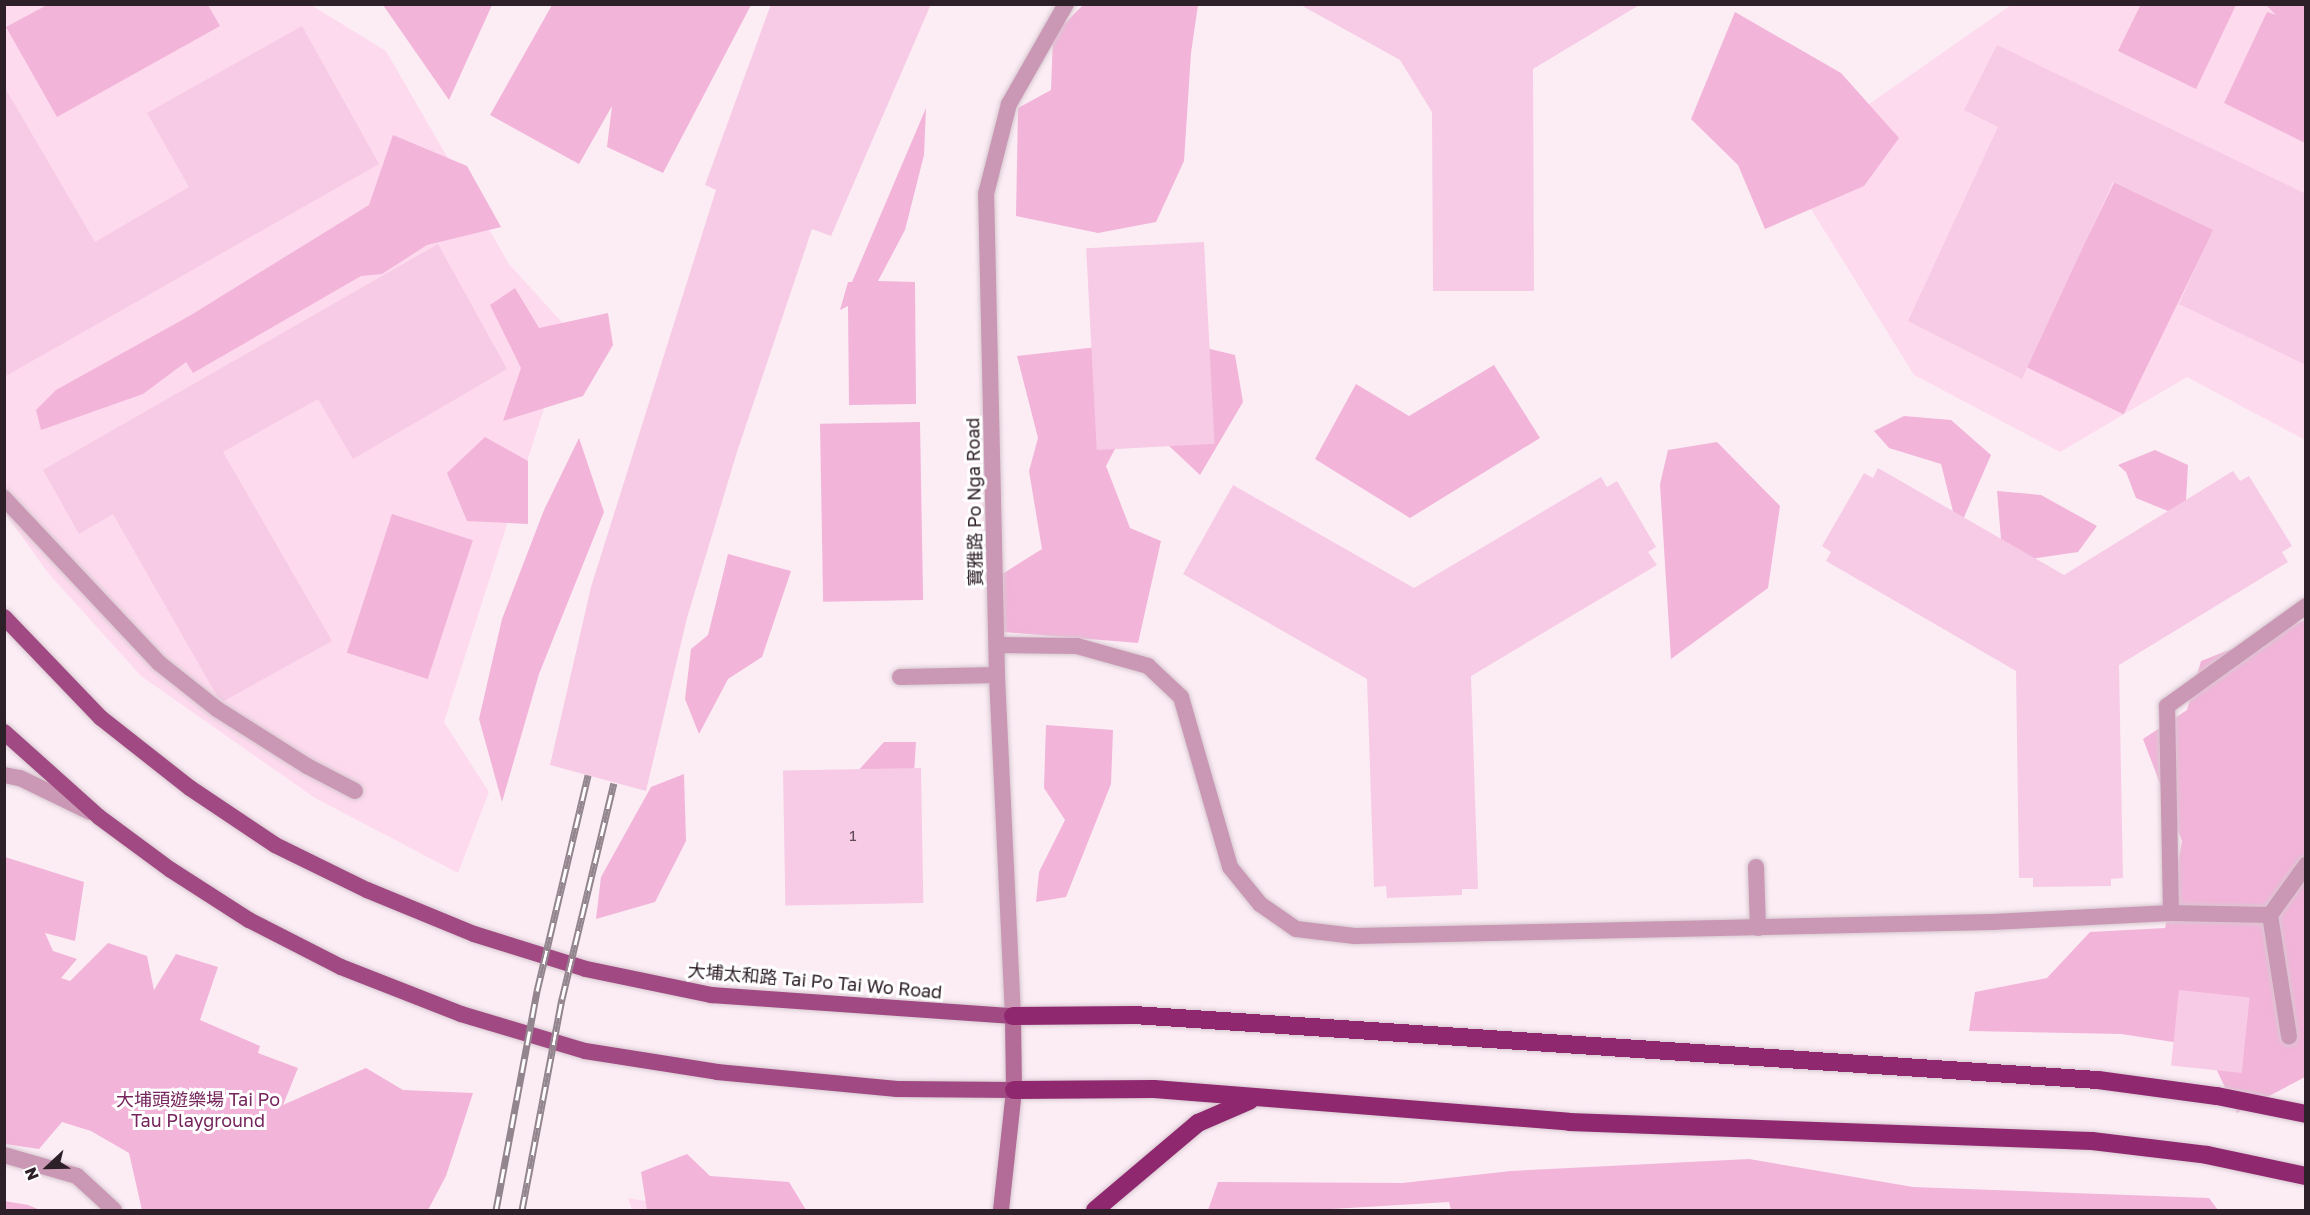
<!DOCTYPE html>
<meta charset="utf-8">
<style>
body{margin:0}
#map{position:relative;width:2310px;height:1215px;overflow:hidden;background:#fcedf5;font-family:"Golos Text","Noto Sans TC",sans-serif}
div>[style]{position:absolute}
.built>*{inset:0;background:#fedaee}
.green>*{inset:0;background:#f2b4d9;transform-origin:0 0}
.building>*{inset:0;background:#f7cbe5;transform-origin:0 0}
.roads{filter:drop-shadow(0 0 2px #d7c8d0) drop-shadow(0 0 2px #d7c8d0)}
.service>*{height:16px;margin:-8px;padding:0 8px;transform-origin:8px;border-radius:8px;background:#ca98b5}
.minor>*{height:16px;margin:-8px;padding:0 8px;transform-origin:8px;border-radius:8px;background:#ca98b5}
.tertiary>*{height:16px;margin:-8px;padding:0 8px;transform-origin:8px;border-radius:8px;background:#ca98b5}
.secondary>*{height:16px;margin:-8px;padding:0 8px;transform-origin:8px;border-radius:8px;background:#b36b98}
.primary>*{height:16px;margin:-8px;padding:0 8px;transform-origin:8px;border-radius:8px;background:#a14982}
.motorway>*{height:18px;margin:-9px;padding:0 9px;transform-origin:9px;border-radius:9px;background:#902870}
.rail>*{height:7px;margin-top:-3.5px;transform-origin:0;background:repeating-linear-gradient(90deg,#fff 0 14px,#93858d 0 28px);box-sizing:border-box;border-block:2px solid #93858d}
span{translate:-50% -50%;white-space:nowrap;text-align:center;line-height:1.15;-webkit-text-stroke:6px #fff;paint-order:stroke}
.number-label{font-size:15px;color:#604b57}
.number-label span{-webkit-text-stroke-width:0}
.street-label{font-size:18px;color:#2e2028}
.park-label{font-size:18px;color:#75255b}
.frame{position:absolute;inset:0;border:6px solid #2e2028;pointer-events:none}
.north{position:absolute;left:18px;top:1137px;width:60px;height:60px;-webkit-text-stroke:4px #fff;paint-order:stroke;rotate:248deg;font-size:16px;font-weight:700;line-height:24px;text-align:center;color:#2e2028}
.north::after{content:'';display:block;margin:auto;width:21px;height:27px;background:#2e2028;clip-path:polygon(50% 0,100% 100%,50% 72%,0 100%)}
</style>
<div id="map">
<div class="built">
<div style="clip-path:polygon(4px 5px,311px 5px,386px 51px,509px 264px,569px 330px,444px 722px,489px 792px,458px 873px,315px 798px,141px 676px,48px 573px,5px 513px)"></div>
<div style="clip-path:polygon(2011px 5px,2305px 5px,2305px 440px,2187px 377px,2060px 452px,1914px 375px,1783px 164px)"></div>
<div style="clip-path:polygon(628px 1198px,698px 1210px,632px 1210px)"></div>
</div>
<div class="green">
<div style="clip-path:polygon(2141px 4px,2236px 5px,2196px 89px,2118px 51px)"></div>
<div style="clip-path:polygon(47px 5px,208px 5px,220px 26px,57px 117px,6px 27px)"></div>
<div style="clip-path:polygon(383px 5px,492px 5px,449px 100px)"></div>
<div style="clip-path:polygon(552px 5px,751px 5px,663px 173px,607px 147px,612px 106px,579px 164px,490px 115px)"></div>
<div style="clip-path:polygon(1083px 5px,1198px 5px,1191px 53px,1184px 161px,1156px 222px,1098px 233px,1016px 216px,1018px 108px,1051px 90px,1053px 35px)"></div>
<div style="clip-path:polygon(2266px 5px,2305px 5px,2305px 143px,2224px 103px,2267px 12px,2276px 15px)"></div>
<div style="clip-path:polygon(1735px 12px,1841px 73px,1899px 138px,1864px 186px,1765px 229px,1738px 165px,1691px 119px)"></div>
<div style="clip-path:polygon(926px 108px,924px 155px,905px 230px,878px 281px,915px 282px,916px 404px,849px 405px,848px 306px,840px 310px,848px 282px,852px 282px)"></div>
<div style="clip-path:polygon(393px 135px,467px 166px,501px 227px,427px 245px,382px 274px,361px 276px,193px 373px,186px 362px,143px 394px,41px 430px,36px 410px,56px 390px,191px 315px,369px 205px)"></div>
<div style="left:2115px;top:181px;width:110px;height:206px;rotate:26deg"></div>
<div style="clip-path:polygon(515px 288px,539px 328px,608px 313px,613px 345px,583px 396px,503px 421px,521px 368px,490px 305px)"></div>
<div style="clip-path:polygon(1169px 339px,1235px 355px,1243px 402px,1200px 475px,1134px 413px,1106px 466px,1130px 528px,1161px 541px,1138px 643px,992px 631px,988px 583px,1042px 549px,1029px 471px,1038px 438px,1017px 356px)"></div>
<div style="clip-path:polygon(1494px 365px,1540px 438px,1410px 518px,1315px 459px,1356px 384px,1409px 416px)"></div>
<div style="clip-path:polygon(1904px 416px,1951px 420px,1991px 455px,1958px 531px,1941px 464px,1889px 448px,1874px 431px)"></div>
<div style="left:920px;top:422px;width:178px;height:100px;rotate:89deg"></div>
<div style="clip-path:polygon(485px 437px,528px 461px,528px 524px,467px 521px,447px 473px)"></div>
<div style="clip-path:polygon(579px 438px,604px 512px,539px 674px,502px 802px,479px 719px,502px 619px,544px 510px)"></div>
<div style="clip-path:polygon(1717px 442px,1780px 506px,1768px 588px,1671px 659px,1660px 484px,1668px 450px)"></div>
<div style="clip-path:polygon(2155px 450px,2188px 465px,2185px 518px,2136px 498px,2126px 472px,2118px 465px)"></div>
<div style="clip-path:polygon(1997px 491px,2041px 495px,2097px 526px,2078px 552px,2003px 563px)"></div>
<div style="left:392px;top:514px;width:85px;height:146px;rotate:18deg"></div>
<div style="clip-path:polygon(728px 554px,791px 571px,762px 657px,728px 679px,699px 734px,685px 699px,691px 649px,708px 635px)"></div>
<div style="clip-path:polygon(2305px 620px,2305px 1077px,2237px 1113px,2206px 1047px,2121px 1034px,1969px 1031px,1975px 992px,2047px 978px,2090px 932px,2165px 928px,2182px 841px,2143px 739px,2187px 710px,2201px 661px)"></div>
<div style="clip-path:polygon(1046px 725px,1113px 730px,1111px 784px,1066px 897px,1036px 902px,1039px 872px,1065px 820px,1044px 788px)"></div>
<div style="clip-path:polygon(884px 742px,916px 742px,914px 774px,857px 772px)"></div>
<div style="clip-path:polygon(684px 774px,686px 841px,655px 902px,596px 919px,601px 877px,651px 787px)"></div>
<div style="clip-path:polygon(5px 857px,84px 882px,75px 941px,45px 933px,53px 951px,77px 959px,61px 978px,70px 981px,108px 943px,147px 956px,154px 990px,176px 954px,218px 967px,200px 1020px,260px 1046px,258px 1053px,298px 1068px,283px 1105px,366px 1068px,403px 1090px,473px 1093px,446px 1176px,428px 1210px,142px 1210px,129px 1153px,91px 1131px,62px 1122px,39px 1149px,5px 1144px)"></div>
<div style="clip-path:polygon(687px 1154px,710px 1176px,789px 1182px,806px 1210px,647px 1210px,641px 1172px)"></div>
<div style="clip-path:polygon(1749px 1159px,1913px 1187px,2209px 1198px,2218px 1210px,1451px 1210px,1449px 1202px,1315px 1210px,1208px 1210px,1218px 1182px,1402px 1183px,1511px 1171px)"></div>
<div style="clip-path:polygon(4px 1201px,28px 1205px,40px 1210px,5px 1210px)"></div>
</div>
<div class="building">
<div style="clip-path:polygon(771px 4px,931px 4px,831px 236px,812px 229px,737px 452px,687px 618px,646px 791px,550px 765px,591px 587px,716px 190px,705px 185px)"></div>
<div style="clip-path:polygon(1299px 4px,1641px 4px,1533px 69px,1534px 291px,1433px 291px,1432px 112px,1400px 60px)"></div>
<div style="clip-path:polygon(302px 26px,379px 164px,4px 377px,4px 86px,95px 242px,189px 187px,147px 113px)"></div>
<div style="clip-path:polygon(1997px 45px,2306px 194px,2306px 365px,2179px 304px,2213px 230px,2113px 182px,2022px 379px,1908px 321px,1998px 127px,1964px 110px)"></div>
<div style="left:1204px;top:242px;width:202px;height:118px;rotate:87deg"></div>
<div style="clip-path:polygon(438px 244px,507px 369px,353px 459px,318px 399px,223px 452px,332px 641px,224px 701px,217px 696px,113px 514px,79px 534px,43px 470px)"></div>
<div style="clip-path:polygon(1878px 468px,2064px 575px,2233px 471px,2240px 481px,2249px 476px,2292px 546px,2282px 552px,2288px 562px,2119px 665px,2123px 878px,2111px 879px,2111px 886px,2033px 887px,2033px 878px,2019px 878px,2016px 671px,1826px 561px,1831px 552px,1822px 546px,1864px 473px,1873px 478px)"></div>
<div style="clip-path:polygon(1601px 477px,1607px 487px,1617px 481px,1656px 547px,1648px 552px,1657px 565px,1471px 676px,1478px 889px,1462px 889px,1462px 895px,1387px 898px,1386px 886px,1374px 887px,1367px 679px,1183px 574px,1233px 485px,1414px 588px)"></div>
<div style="left:921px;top:768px;width:135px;height:138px;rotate:89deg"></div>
<div style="left:2179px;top:990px;width:71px;height:76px;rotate:6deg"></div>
</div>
<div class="roads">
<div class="service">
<div style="left:4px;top:498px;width:226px;rotate:46.8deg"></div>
<div style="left:159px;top:663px;width:74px;rotate:38.4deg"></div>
<div style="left:217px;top:709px;width:107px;rotate:32.3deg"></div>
<div style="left:307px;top:766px;width:54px;rotate:27.5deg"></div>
<div style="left:997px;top:645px;width:80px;rotate:0.7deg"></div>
<div style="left:1077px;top:646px;width:74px;rotate:15.7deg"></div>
<div style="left:1148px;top:666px;width:45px;rotate:43.2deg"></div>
<div style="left:1181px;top:697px;width:177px;rotate:73.9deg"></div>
<div style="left:1230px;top:867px;width:48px;rotate:51deg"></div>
<div style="left:1260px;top:904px;width:44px;rotate:34.8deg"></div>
<div style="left:1296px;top:929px;width:59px;rotate:6.8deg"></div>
<div style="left:1355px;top:936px;width:637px;rotate:-1.26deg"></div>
<div style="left:1992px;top:922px;width:179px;rotate:-2.9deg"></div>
<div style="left:2171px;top:913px;width:99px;rotate:1.2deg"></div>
<div style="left:2270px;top:915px;width:62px;rotate:-54.2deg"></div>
<div style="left:900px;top:677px;width:97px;rotate:-1.2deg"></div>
<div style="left:4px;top:775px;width:16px;rotate:11deg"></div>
<div style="left:20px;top:778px;width:78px;rotate:25.9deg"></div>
<div style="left:1756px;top:867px;width:61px;rotate:88.1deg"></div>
<div style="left:2171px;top:913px;width:207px;rotate:-91.1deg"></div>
<div style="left:2167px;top:706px;width:171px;rotate:-35.7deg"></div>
<div style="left:2270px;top:915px;width:123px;rotate:81.1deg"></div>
</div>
<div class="minor">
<div style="left:4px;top:1155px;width:76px;rotate:16deg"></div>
<div style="left:77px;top:1176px;width:50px;rotate:42.6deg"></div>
</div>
<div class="tertiary">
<div style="left:1013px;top:1016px;width:341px;rotate:-92.7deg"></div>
<div style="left:997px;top:675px;width:481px;rotate:-91.3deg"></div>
<div style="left:986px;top:194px;width:93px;rotate:-75.7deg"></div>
<div style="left:1009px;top:104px;width:115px;rotate:-60.3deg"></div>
</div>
<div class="secondary">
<div style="left:1001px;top:1210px;width:121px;rotate:-83.8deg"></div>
<div style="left:1014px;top:1090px;width:74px;rotate:-90.8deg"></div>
</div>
<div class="primary">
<div style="left:4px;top:617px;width:140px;rotate:46.2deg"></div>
<div style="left:101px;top:718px;width:113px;rotate:38.2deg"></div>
<div style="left:190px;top:788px;width:102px;rotate:33.8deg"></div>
<div style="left:275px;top:845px;width:102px;rotate:26.1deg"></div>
<div style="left:367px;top:890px;width:116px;rotate:22.4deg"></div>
<div style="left:474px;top:934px;width:117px;rotate:17.4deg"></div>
<div style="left:586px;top:969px;width:128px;rotate:11.7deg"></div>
<div style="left:711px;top:995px;width:303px;rotate:4deg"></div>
<div style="left:4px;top:732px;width:127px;rotate:41.8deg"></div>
<div style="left:99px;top:817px;width:89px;rotate:36.4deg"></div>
<div style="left:171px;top:870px;width:93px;rotate:32.7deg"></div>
<div style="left:249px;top:920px;width:103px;rotate:27.1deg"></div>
<div style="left:341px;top:967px;width:129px;rotate:21.4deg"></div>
<div style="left:461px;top:1014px;width:129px;rotate:16.6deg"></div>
<div style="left:585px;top:1051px;width:134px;rotate:9deg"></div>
<div style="left:717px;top:1072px;width:181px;rotate:5.4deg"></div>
<div style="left:897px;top:1089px;width:117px;rotate:0.5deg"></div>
</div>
<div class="motorway">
<div style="left:1013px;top:1016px;width:121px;rotate:-0.5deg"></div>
<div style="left:1134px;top:1015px;width:966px;rotate:3.86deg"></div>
<div style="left:2098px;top:1080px;width:120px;rotate:7.7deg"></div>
<div style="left:2217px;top:1096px;width:91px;rotate:11.4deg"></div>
<div style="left:1014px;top:1090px;width:140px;rotate:-0.4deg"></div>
<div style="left:1154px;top:1089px;width:416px;rotate:4.5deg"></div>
<div style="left:1569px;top:1122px;width:523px;rotate:2.08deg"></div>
<div style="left:2092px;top:1141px;width:116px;rotate:6.9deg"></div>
<div style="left:2207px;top:1155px;width:101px;rotate:12deg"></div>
<div style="left:1095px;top:1210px;width:135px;rotate:-40.2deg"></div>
<div style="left:1198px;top:1123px;width:56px;rotate:-23.3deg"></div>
</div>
</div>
<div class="rail">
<div style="left:496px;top:1210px;width:223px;rotate:-79.4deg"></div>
<div style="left:537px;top:991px;width:222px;rotate:-76.7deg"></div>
<div style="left:522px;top:1210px;width:215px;rotate:-79.3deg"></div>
<div style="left:562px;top:999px;width:222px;rotate:-76.5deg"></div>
</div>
<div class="number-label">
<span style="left:853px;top:836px">1</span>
</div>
<div class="street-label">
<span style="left:974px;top:502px;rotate:-91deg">寶雅路 Po Nga Road</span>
<span style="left:815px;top:981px;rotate:5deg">大埔太和路 Tai Po Tai Wo Road</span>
</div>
<div class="park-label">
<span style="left:198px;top:1110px">大埔頭遊樂場 Tai Po<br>Tau Playground</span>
</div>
<div class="frame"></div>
<div class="north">N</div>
</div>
